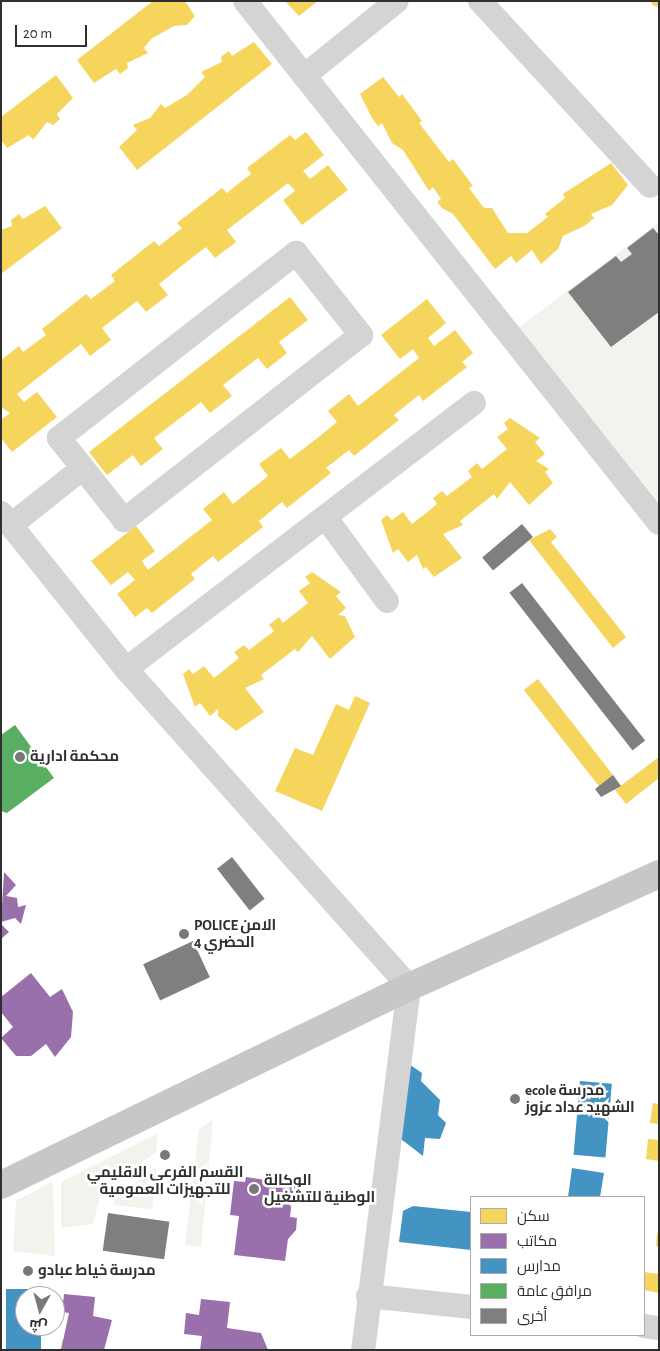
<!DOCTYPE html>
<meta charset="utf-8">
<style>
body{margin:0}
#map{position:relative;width:660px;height:1351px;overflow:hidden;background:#fff;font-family:"Alegreya Sans",Cairo,sans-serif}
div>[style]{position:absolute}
.green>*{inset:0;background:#f0f4ed}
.homes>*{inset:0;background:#f6d55c;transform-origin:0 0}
.offices>*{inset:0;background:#9970ab}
.schools>*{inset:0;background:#4393c3;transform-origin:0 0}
.public>*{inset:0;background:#5aae61}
.building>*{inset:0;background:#7f7f7f;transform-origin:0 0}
.minor>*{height:24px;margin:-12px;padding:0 12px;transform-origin:12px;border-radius:12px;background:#d4d4d4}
.major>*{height:28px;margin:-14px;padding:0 14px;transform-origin:14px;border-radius:14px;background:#c7c7c7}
.dots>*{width:14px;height:14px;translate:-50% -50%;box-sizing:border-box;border:2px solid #fff;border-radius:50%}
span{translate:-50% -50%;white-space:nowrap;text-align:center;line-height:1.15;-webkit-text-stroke:5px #fff;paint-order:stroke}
.poi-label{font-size:15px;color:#2f2f2f;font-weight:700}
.left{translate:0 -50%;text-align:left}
.frame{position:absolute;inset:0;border:2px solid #2f2f2f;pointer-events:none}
.legend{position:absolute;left:470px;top:1196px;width:175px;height:140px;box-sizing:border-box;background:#fff;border:1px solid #acacac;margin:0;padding:6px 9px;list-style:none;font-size:15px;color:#2f2f2f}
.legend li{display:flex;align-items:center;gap:10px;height:25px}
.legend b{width:25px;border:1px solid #acacac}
.north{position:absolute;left:15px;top:1286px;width:50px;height:50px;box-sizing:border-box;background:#fff;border:1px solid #acacac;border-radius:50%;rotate:187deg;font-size:14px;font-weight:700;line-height:20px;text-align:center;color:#2f2f2f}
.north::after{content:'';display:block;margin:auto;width:18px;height:22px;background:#787878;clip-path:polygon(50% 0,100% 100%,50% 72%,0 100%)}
.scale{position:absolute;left:15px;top:25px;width:72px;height:22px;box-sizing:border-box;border:2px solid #2f2f2f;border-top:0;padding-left:6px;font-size:15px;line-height:18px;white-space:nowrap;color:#2f2f2f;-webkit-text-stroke:4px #fff;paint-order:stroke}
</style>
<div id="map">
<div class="green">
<div style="clip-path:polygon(659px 222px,659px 502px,518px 328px)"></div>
<div style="clip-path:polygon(213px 1120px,201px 1247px,185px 1245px,199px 1129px)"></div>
<div style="clip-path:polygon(158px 1133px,156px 1152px,101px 1193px,93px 1224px,61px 1228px,61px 1182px)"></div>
<div style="clip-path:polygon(157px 1166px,152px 1209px,113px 1205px,115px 1199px)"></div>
<div style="clip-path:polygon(53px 1181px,55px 1256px,13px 1251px,16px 1201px)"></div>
</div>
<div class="homes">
<div style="clip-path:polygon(153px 1px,185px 1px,195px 16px,187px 25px,174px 26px,151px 39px,144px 48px,148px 53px,127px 63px,128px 68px,120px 74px,116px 69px,94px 83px,77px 60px)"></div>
<div style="clip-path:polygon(285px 1px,318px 1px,299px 16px)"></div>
<div style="clip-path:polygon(650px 1px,659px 1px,659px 7px,654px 6px)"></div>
<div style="clip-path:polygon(254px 42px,272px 64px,137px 170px,119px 147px,137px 130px,133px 125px,150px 118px,161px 104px,165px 108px,187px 95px,205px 77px,201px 72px,222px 62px,221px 57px,229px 51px,232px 56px)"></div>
<div style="clip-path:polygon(56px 75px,73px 98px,57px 114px,60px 119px,53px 125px,47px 122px,33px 140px,29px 135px,7px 148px,1px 140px,1px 117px)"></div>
<div style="clip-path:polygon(383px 77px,399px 97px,402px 94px,422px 121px,419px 123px,449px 162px,453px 159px,473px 186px,469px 188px,484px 208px,492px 208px,508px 233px,527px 233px,548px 217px,545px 214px,565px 198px,563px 194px,611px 163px,628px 185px,612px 205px,591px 214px,594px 218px,586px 225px,563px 236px,558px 249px,541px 264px,532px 250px,516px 263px,511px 256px,495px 269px,453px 214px,442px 208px,437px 202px,441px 199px,433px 187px,429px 191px,403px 150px,392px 143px,382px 123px,378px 126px,372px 118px,360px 94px)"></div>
<div style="clip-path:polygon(306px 132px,324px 155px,303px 171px,310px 179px,328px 165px,348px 190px,302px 225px,283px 200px,295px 191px,288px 183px,227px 230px,236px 242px,215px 258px,206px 247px,189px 260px,159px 284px,168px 295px,146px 312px,137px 301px,102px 328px,111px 340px,90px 356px,81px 344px,17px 394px,24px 402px,37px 392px,57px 417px,12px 452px,1px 438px,1px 420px,10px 413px,1px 407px,1px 360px,19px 346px,23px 352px,46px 335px,42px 329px,86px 294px,91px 299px,115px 281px,111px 275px,154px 241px,159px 246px,182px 228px,177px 223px,222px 188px,227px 193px,238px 184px,251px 174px,247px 168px,290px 135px,295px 140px)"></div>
<div style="clip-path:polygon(45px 206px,62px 228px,1px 274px,1px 230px,12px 226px,11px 220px,19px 214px,23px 219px)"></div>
<div style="clip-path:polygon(290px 297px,308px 320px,279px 342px,287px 353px,267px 369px,258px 358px,223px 385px,232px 396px,210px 413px,201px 402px,154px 438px,163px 449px,141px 466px,133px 455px,107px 475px,89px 452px)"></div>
<div style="clip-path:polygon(427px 299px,446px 323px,428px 338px,434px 346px,455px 330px,473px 353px,462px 362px,467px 367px,423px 401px,419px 395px,394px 415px,399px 420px,354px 456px,349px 450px,326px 468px,331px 473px,287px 508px,282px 502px,271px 511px,259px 521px,263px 527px,218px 562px,213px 556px,191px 574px,195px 579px,152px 613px,147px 608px,135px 617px,117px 594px,135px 580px,128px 572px,111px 585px,91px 561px,136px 526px,155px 551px,142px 561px,148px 570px,212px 520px,203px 509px,224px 492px,233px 504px,268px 476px,259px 464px,281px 448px,290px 459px,320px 436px,337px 422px,328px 411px,349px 394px,358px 406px,419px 358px,413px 349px,400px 359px,381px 335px)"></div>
<div style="clip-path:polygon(510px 418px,540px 438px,535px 442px,545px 454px,536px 461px,549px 469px,545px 472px,553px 483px,529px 505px,510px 482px,497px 499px,494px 494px,460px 521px,463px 525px,443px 534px,462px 558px,434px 577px,426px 567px,423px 569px,417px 555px,408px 562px,398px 549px,393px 553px,381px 520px,387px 515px,392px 520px,403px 512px,412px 524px,426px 513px,437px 504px,433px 498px,442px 491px,447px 496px,472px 477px,468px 471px,477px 463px,482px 469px,507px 449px,497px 437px,508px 429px,504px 423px)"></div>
<div style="clip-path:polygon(550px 529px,557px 537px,551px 542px,626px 637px,613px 648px,529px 540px)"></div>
<div style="clip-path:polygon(312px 572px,341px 592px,336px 596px,346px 608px,338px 615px,345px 616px,355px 637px,330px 659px,312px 636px,298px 652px,295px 649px,261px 675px,264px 679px,245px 688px,264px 712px,236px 731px,218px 716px,218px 709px,210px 716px,200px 703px,195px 707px,183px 674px,189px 669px,193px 674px,204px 666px,214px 678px,239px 658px,234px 652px,244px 645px,249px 650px,274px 631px,269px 625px,279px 617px,283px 623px,308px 603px,299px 591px,310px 583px,305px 577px)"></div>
<div style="left:538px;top:679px;width:122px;height:18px;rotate:52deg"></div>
<div style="clip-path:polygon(355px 696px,370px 703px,322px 811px,275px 791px,295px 748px,313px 755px,336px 704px,349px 710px)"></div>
<div style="clip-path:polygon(659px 757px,659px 778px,626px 804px,615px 790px)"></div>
<div style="clip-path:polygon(653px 1103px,659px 1104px,659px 1124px,650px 1123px)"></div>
<div style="clip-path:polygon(648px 1139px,659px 1140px,659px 1161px,646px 1159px)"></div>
<div style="clip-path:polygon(657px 1233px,659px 1233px,659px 1247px,656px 1246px)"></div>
<div style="clip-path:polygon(644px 1272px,659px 1274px,659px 1293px,644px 1290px)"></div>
<div style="clip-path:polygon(62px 1340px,78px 1342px,77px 1350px,61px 1350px)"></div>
</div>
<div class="offices">
<div style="clip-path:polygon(4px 872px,16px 885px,6px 896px,17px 898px,18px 907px,26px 905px,21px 924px,15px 918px,1px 922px)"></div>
<div style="clip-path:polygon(1px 924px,9px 932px,1px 939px)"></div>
<div style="clip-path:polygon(31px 973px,50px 997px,62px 989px,73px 1012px,71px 1037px,55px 1057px,46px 1044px,31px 1056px,16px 1056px,1px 1038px,13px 1027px,1px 1012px,1px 997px)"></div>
<div style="clip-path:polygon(246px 1177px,294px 1184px,290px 1217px,297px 1218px,296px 1230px,288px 1239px,285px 1261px,234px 1255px,239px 1216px,230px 1215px,234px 1181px,245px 1182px)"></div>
<div style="clip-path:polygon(64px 1294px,95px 1297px,93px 1316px,112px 1320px,104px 1350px,61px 1350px,69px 1313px,62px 1312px)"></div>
<div style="clip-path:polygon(201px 1299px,230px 1302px,227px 1328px,261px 1333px,268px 1350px,200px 1350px,202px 1336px,184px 1334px,186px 1313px,199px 1315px)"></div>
</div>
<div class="schools">
<div style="clip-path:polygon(406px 1062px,422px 1073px,421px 1081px,440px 1100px,438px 1115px,446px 1123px,440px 1139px,425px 1138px,423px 1156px,397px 1136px)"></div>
<div style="left:580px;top:1081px;width:32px;height:74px;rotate:5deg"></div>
<div style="clip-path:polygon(572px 1168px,604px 1173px,600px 1197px,568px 1197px)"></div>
<div style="clip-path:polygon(413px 1206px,471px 1212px,471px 1250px,399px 1242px,403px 1211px)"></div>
<div style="clip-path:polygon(6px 1289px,41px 1289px,41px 1296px,25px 1296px,25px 1326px,41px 1326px,41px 1350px,6px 1350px)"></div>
</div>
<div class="public">
<div style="clip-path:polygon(15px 725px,54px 778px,7px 813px,1px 811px,1px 735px)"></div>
</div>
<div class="building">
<div style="clip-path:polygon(653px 228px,659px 235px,659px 312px,611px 347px,568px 292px,616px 256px,621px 262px,632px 254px,627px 248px)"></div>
<div style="left:522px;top:524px;width:17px;height:52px;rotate:50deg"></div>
<div style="left:522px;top:583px;width:200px;height:16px;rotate:52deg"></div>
<div style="clip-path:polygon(613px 775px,621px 786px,601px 797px,595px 789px)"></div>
<div style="left:232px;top:857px;width:53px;height:19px;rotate:52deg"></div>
<div style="left:193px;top:941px;width:40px;height:55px;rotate:65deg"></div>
<div style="left:108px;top:1213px;width:62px;height:38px;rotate:8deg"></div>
</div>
<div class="minor">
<div style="left:245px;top:1px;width:666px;rotate:51.58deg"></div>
<div style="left:480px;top:1px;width:251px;rotate:47.4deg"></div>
<div style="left:304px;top:76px;width:119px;rotate:-38.9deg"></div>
<div style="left:296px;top:253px;width:105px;rotate:51.6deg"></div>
<div style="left:361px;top:335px;width:301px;rotate:142deg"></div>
<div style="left:124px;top:520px;width:105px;rotate:-128.4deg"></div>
<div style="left:59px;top:438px;width:301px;rotate:-38deg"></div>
<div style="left:1px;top:513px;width:200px;rotate:51.3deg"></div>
<div style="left:126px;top:669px;width:426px;rotate:48.3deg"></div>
<div style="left:409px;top:987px;width:366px;rotate:97.2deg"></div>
<div style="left:326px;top:518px;width:103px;rotate:53.7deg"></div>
<div style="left:11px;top:525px;width:92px;rotate:-38.4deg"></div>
<div style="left:126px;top:669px;width:438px;rotate:-37.4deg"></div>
<div style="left:368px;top:1296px;width:104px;rotate:6.1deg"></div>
<div style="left:644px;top:1326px;width:15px;rotate:8deg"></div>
</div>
<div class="major">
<div style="left:1px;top:1185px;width:454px;rotate:-25.9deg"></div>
<div style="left:409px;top:987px;width:274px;rotate:-24.3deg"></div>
</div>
<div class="dots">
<div style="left:20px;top:757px;background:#787878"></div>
<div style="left:184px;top:934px;background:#787878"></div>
<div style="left:515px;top:1099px;background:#787878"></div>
<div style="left:165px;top:1155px;background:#787878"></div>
<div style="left:254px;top:1189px;background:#787878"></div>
<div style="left:28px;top:1271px;background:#787878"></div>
</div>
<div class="poi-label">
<span class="left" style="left:30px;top:757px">محكمة ادارية</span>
<span class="left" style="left:194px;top:934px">POLICE الامن<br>الحضري 4</span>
<span class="left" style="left:525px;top:1099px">ecole مدرسة<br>الشهيد عداد عزوز</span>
<span style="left:165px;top:1181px">القسم الفرعي الاقليمي<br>للتجهيزات العمومية</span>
<span class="left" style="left:264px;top:1189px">الوكالة<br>الوطنية للتشغيل</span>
<span class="left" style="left:38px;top:1271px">مدرسة خياط عبادو</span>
</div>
<div class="frame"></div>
<ul class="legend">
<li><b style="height:14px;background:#f6d55c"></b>سكن</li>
<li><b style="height:14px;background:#9970ab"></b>مكاتب</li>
<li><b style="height:14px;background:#4393c3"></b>مدارس</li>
<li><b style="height:14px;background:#5aae61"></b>مرافق عامة</li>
<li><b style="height:14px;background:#7f7f7f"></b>أخرى</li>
</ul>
<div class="north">ش</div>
<div class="scale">20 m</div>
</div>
